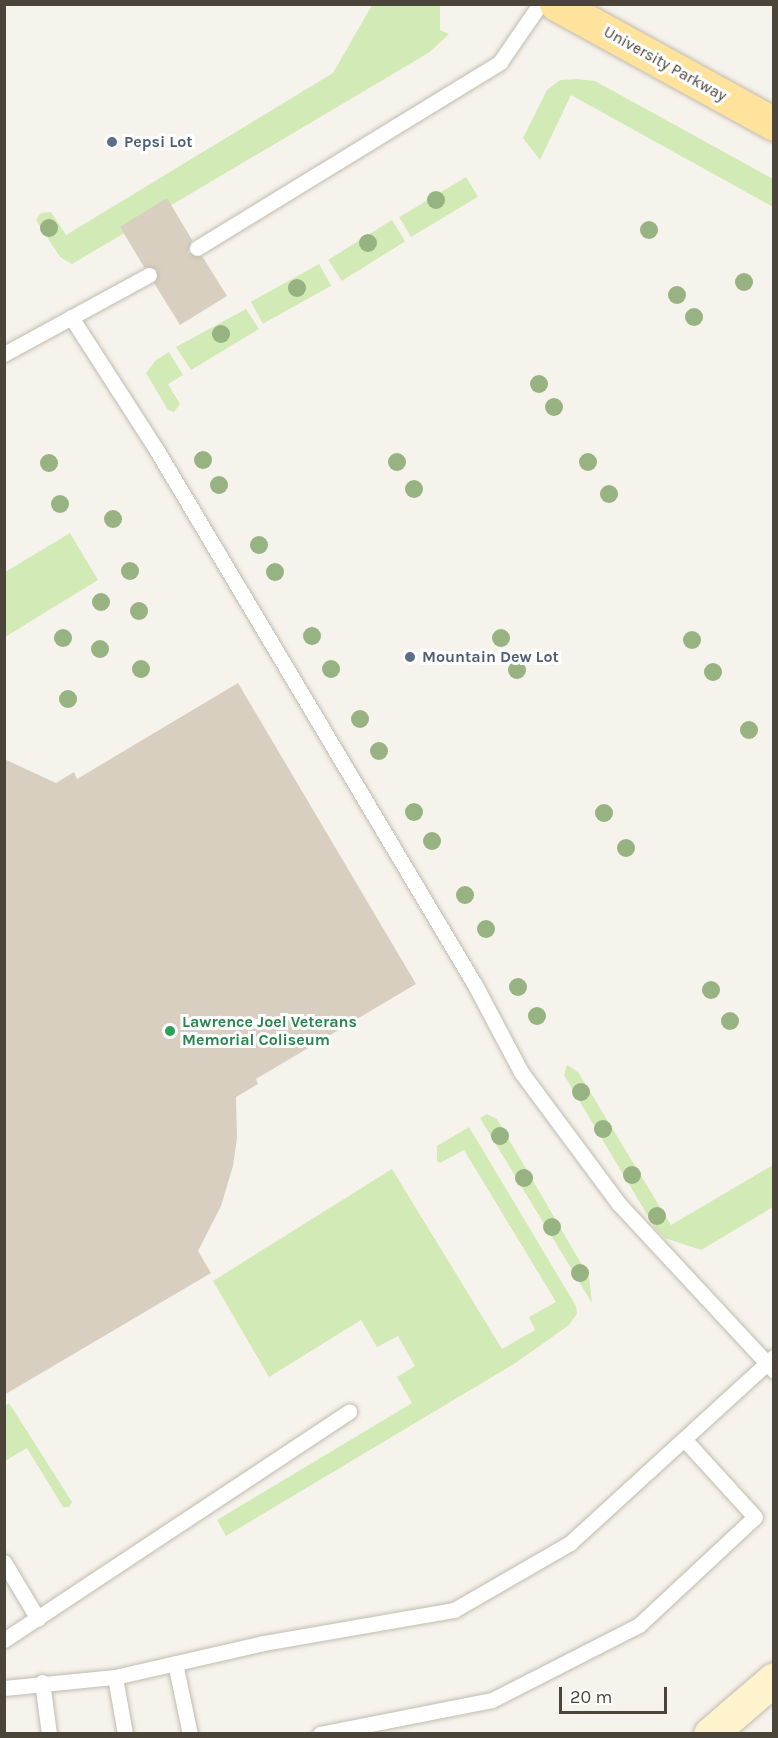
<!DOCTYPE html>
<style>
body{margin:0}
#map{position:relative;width:778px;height:1738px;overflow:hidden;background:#f6f3ec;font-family:Karla,sans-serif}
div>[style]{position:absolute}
.green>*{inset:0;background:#d2eab5;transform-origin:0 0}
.building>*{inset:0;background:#d8cfc1}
.roads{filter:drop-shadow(0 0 2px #c2bbae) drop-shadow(0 0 2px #c2bbae)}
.lane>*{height:15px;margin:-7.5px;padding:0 7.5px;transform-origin:7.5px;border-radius:7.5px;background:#fff}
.secondary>*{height:33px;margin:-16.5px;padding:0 16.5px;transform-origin:16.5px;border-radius:16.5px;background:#fff3cd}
.primary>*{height:33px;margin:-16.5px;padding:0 16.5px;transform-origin:16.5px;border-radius:16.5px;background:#ffe39c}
.trees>*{width:18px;height:18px;margin:-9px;border-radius:50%;background:#97b381}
.dots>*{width:16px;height:16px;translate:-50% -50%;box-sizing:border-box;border:3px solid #fff;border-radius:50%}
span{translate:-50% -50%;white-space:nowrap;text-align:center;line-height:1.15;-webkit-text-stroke:6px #fff;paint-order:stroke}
.street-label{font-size:16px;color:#4b4439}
.service-label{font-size:16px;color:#4e5e75;font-weight:700}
.left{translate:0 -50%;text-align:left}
.leisure-label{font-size:16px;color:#27864d;font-weight:700}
.frame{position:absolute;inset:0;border:6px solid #4b4439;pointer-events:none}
.scale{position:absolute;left:559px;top:1687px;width:108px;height:27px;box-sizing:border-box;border:3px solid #4b4439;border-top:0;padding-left:8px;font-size:18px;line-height:21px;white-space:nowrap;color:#4b4439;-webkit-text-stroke:4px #fff;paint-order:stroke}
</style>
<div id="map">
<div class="green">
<div style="clip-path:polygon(372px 5px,440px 5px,440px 30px,449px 34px,430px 52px,72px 264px,60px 257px,36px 220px,41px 213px,51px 212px,66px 235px,333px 73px)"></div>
<div style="clip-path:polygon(577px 79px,595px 81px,773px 179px,773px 207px,571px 95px,540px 160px,523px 138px,547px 90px,560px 80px)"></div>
<div style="left:466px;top:177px;width:23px;height:78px;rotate:59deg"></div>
<div style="left:392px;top:220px;width:25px;height:75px;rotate:58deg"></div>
<div style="left:319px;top:264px;width:25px;height:78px;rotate:61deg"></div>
<div style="clip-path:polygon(246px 309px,259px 329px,191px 370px,176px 347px)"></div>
<div style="clip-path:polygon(169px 352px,183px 375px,168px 384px,180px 404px,174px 412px,168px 410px,146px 373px,156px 360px)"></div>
<div style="clip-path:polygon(70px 533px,98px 580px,5px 637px,5px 572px)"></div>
<div style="clip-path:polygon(567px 1065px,578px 1072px,671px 1225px,773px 1165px,773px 1207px,701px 1250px,665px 1238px,655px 1228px,564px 1075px)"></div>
<div style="clip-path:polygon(487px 1114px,497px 1119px,589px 1277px,592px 1303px,480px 1118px)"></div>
<div style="clip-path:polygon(469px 1127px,576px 1306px,577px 1314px,569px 1325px,517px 1362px,226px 1536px,217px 1520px,412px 1403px,397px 1377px,415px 1366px,398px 1336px,377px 1347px,361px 1320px,269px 1377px,213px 1281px,392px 1169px,502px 1349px,535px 1330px,529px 1317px,556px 1302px,464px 1150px,440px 1163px,437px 1161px,437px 1146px)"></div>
<div style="clip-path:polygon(9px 1403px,72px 1502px,69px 1507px,63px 1507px,27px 1448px,5px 1461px,5px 1406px)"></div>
</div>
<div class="building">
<div style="clip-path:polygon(167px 198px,192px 240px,188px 253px,202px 256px,227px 296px,180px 325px,154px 283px,157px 270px,144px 267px,120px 227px)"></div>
<div style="clip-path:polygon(238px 683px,416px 984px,256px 1079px,258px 1084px,236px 1097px,237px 1138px,233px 1166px,221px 1206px,198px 1251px,211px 1273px,4px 1395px,4px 759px,56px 783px,74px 772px,77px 779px)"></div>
</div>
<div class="roads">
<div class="lane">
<div style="left:197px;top:248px;width:356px;rotate:-31.5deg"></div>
<div style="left:500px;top:62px;width:70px;rotate:-55.4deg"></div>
<div style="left:71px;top:317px;width:157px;rotate:57.2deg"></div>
<div style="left:156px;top:449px;width:624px;rotate:59.24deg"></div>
<div style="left:475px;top:985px;width:98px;rotate:62.1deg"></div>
<div style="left:521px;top:1072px;width:164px;rotate:53.4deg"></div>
<div style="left:619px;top:1204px;width:228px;rotate:47.1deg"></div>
<div style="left:4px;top:354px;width:165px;rotate:-28.6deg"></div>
<div style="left:4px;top:1562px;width:66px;rotate:59.2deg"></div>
<div style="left:4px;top:1640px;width:414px;rotate:-33.5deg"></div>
<div style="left:175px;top:1663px;width:73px;rotate:78.1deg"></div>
<div style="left:115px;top:1677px;width:58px;rotate:80deg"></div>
<div style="left:42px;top:1682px;width:52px;rotate:82.3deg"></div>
<div style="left:4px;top:1688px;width:112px;rotate:-5.7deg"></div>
<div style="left:115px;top:1677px;width:152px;rotate:-12.9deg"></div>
<div style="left:263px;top:1643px;width:194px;rotate:-9.8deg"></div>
<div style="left:454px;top:1610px;width:134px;rotate:-30deg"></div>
<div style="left:570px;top:1543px;width:276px;rotate:-42.4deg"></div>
<div style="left:320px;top:1734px;width:175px;rotate:-11.2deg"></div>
<div style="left:492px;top:1700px;width:165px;rotate:-27deg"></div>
<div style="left:639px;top:1625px;width:158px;rotate:-43deg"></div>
<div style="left:755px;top:1517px;width:105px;rotate:-132.3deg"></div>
</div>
<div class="secondary">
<div style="left:710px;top:1734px;width:84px;rotate:-40.7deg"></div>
</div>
<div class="primary">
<div style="left:556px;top:4px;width:249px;rotate:28.8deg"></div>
</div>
</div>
<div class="trees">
<div style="left:436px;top:200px"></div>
<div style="left:49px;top:228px"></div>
<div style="left:649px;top:230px"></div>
<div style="left:368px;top:243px"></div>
<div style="left:744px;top:282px"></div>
<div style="left:297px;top:288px"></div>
<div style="left:677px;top:295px"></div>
<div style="left:694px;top:317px"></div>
<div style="left:221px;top:334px"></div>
<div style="left:539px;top:384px"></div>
<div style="left:554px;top:407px"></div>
<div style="left:203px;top:460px"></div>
<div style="left:397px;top:462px"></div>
<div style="left:588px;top:462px"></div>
<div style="left:49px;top:463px"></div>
<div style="left:219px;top:485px"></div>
<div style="left:414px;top:489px"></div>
<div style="left:609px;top:494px"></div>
<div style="left:60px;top:504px"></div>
<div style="left:113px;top:519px"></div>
<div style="left:259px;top:545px"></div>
<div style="left:130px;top:571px"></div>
<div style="left:275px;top:572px"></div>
<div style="left:101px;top:602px"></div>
<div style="left:139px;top:611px"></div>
<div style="left:312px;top:636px"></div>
<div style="left:63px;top:638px"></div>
<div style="left:501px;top:638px"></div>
<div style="left:692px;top:640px"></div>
<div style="left:100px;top:649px"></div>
<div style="left:141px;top:669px"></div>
<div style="left:331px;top:669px"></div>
<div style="left:517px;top:670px"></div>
<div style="left:713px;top:672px"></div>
<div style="left:68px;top:699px"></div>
<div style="left:360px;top:719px"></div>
<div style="left:749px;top:730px"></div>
<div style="left:379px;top:751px"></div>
<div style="left:414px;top:812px"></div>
<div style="left:604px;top:813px"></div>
<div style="left:432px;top:841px"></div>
<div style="left:626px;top:848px"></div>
<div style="left:465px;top:895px"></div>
<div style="left:486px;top:929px"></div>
<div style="left:518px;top:987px"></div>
<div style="left:711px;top:990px"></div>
<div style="left:537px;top:1016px"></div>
<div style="left:730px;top:1021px"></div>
<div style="left:581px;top:1092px"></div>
<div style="left:603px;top:1129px"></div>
<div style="left:500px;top:1136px"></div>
<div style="left:632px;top:1175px"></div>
<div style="left:524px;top:1178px"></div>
<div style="left:657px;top:1216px"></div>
<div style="left:552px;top:1227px"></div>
<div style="left:580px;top:1273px"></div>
</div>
<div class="dots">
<div style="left:112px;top:142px;background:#5c6f8a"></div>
<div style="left:410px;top:657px;background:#5c6f8a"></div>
<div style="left:170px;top:1031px;background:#2e9e5b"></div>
</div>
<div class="street-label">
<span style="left:665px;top:64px;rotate:29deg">University Parkway</span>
</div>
<div class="service-label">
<span class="left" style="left:124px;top:142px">Pepsi Lot</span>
<span class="left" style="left:422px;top:657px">Mountain Dew Lot</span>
</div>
<div class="leisure-label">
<span class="left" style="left:182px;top:1031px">Lawrence Joel Veterans<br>Memorial Coliseum</span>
</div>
<div class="frame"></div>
<div class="scale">20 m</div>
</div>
